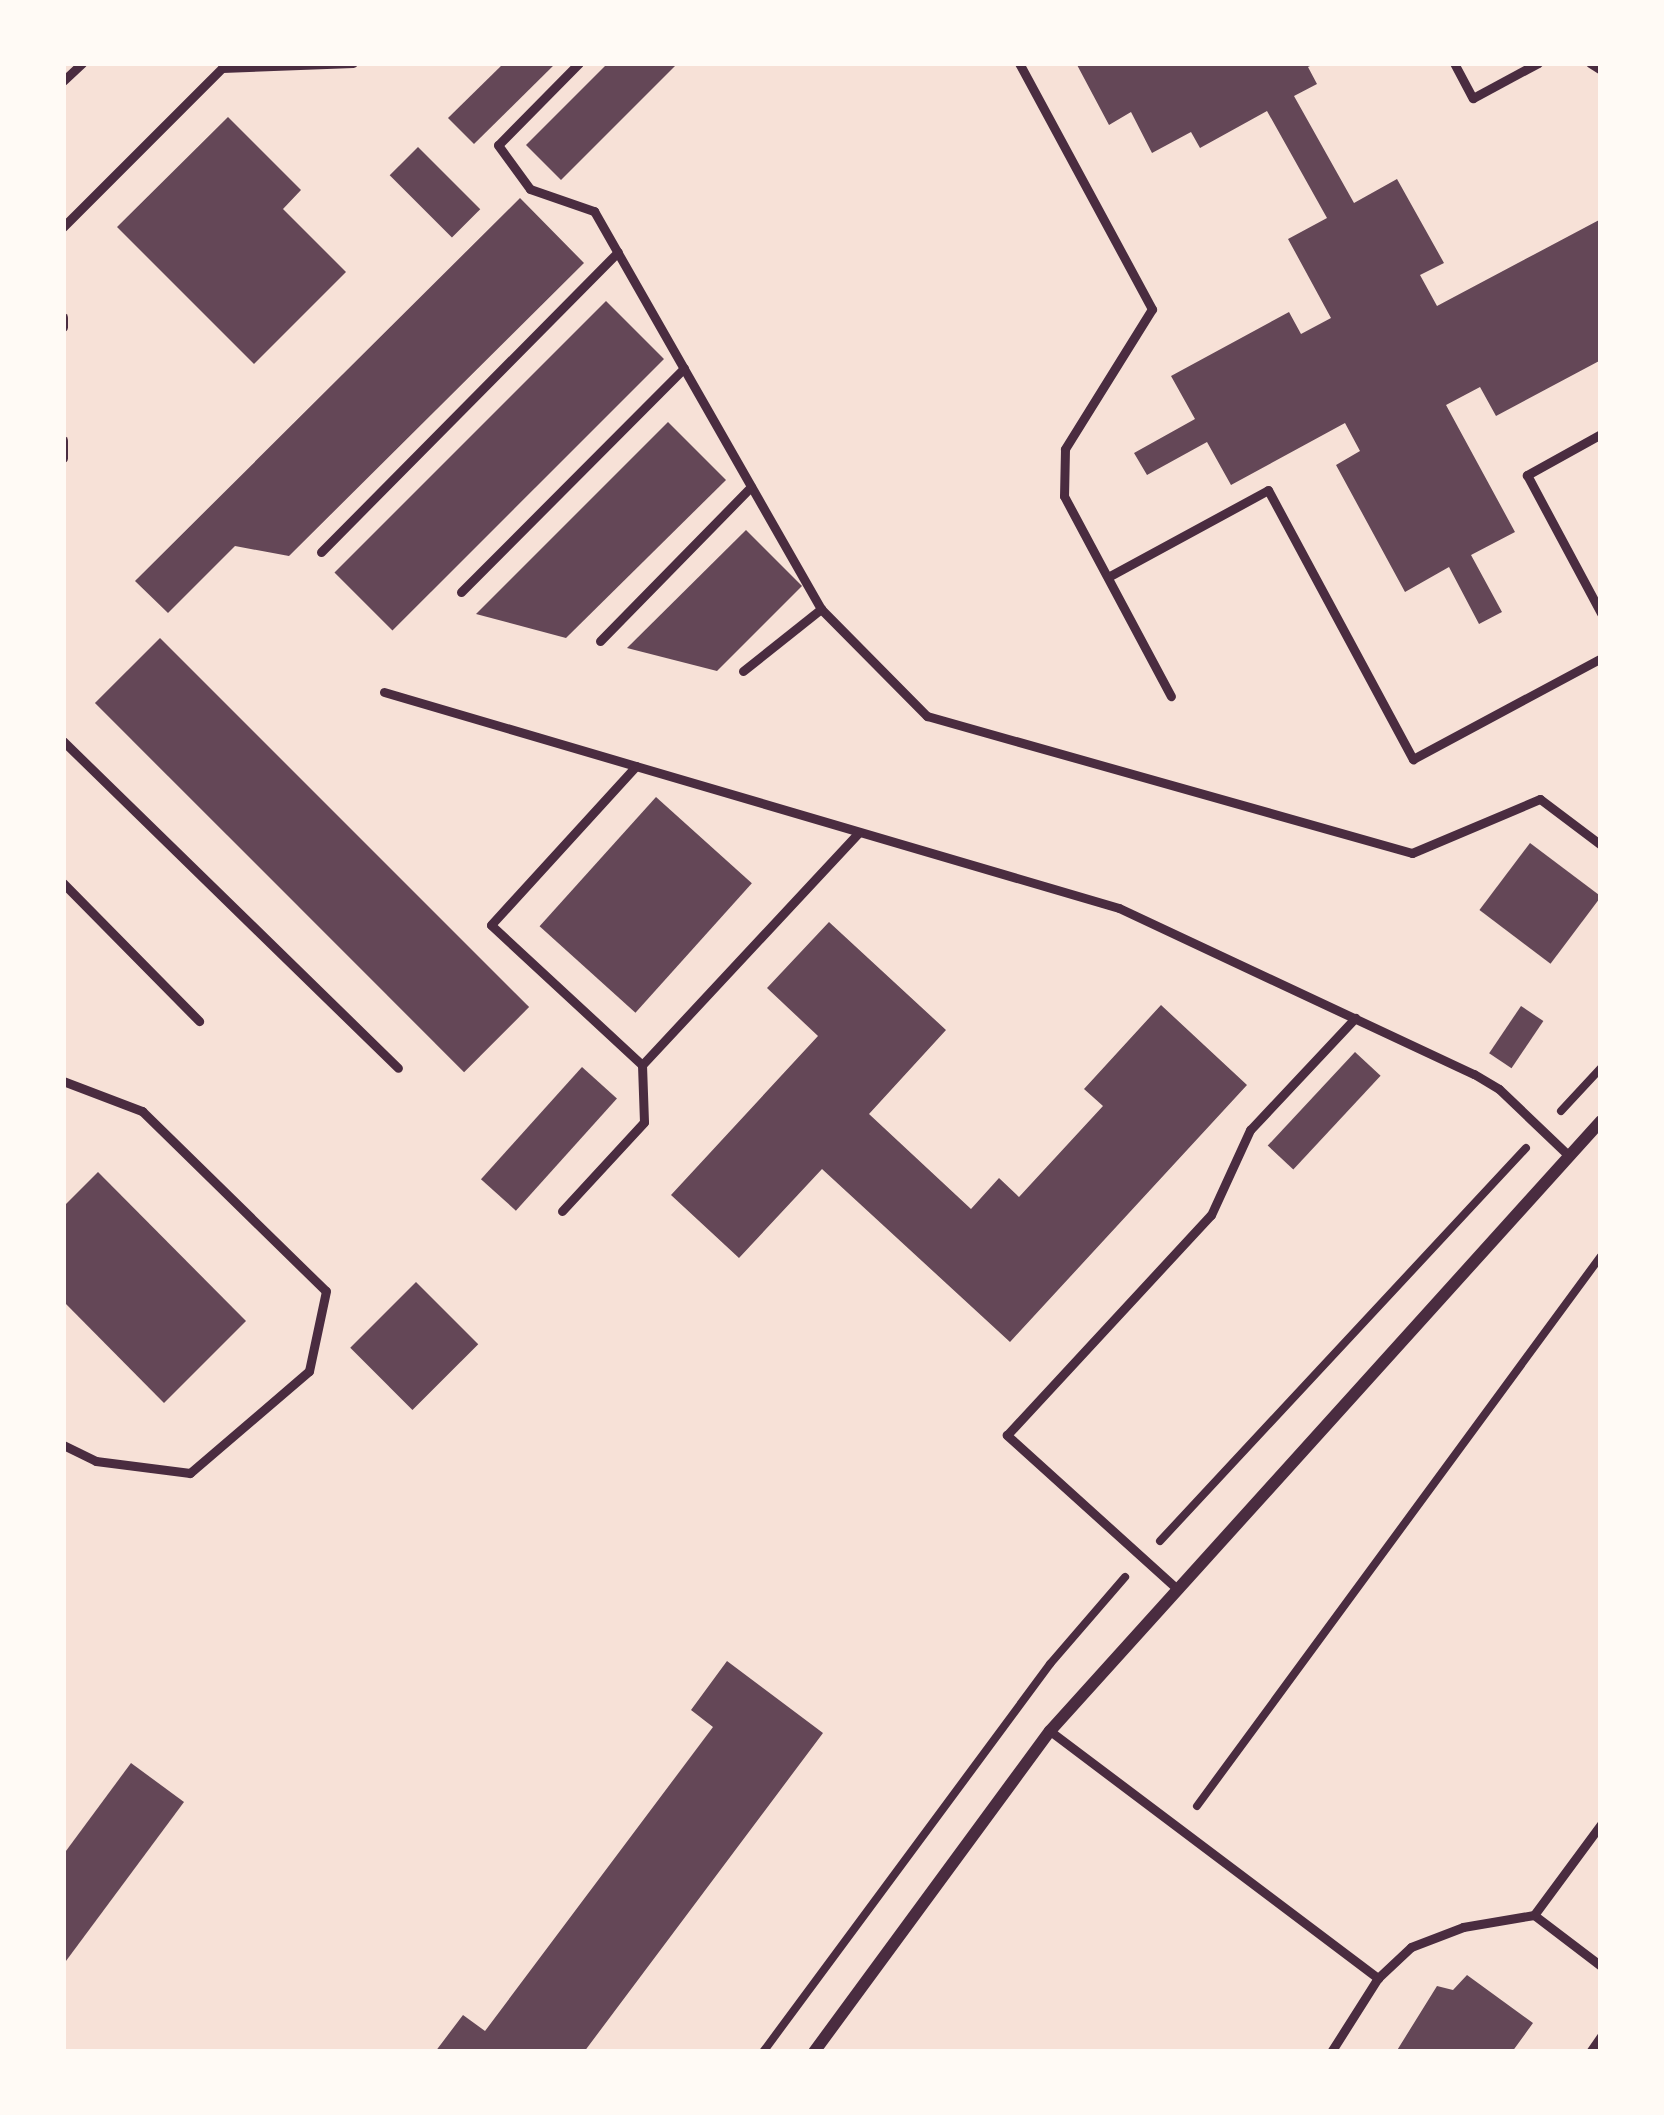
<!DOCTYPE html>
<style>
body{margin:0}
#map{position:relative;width:1664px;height:2115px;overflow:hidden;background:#f7e1d7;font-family:"Crimson Pro",serif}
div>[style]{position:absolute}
.building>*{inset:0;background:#644757;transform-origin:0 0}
.path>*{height:8px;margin:-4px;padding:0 4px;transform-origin:4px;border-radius:4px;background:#4a2c40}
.service>*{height:9px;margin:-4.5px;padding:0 4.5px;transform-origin:4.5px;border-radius:4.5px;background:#4a2c40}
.minor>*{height:12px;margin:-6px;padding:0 6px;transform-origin:6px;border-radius:6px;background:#4a2c40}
span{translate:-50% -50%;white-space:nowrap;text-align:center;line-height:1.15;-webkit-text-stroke:9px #fffaf5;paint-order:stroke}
.frame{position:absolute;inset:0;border:66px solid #fffaf5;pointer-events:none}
</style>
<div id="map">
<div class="building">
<div style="clip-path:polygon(504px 63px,556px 63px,474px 144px,448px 118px)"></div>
<div style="clip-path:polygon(608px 63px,678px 63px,561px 180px,526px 145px)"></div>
<div style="clip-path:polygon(1076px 63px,1316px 63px,1308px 67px,1317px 84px,1294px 96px,1354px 203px,1397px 179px,1444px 263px,1420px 275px,1437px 306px,1601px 219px,1601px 360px,1496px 416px,1480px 387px,1446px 405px,1515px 532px,1471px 555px,1502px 612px,1479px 624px,1449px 567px,1405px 592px,1336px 465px,1360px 451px,1345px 423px,1231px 485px,1207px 442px,1147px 475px,1134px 453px,1195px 419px,1171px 376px,1289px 312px,1301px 334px,1331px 318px,1288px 239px,1327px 218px,1267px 111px,1200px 148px,1191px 132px,1152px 153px,1131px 112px,1109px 125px)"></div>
<div style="clip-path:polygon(228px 117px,301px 190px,283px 209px,346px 272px,254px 364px,117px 227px)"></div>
<div style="left:418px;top:147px;width:88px;height:40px;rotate:45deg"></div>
<div style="clip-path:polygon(520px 198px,584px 263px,289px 556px,235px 546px,168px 613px,135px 581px)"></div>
<div style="left:606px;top:301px;width:82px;height:384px;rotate:45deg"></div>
<div style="clip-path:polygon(668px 422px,726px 480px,566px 638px,476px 614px)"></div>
<div style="clip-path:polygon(746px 530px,802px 586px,717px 671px,627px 648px)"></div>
<div style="left:160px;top:638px;width:522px;height:92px;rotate:45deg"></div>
<div style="left:656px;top:797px;width:129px;height:174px;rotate:42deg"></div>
<div style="left:1530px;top:843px;width:89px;height:84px;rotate:37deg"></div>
<div style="clip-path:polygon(829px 922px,946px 1030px,869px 1114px,971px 1209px,999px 1178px,1019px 1197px,1103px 1106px,1084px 1089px,1161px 1005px,1247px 1085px,1010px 1342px,822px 1169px,739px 1258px,671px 1195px,818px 1036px,767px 988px)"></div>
<div style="left:1521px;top:1006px;width:27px;height:57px;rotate:34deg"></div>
<div style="left:1355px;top:1052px;width:35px;height:128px;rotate:43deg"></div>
<div style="left:582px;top:1067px;width:47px;height:151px;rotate:42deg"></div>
<div style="clip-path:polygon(98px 1172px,246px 1321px,164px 1403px,63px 1301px,63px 1207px)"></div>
<div style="left:416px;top:1282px;width:88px;height:93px;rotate:45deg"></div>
<div style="clip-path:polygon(727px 1661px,823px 1733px,584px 2052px,435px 2052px,463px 2015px,485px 2031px,713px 1727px,691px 1710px)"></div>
<div style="clip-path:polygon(131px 1763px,184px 1802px,63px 1965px,63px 1855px)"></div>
<div style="clip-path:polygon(1467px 1975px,1533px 2023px,1512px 2052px,1396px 2052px,1437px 1986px,1453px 1990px)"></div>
</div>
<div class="path">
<div style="left:1561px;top:1111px;width:59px;rotate:-47.1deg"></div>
<div style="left:1160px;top:1541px;width:537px;rotate:-47.04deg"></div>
<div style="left:1197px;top:1806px;width:682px;rotate:-53.7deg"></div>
<div style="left:763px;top:2052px;width:483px;rotate:-53.5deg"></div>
<div style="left:1050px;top:1664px;width:115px;rotate:-49.2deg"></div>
</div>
<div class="service">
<div style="left:579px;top:63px;width:115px;rotate:134.6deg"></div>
<div style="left:498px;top:145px;width:54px;rotate:54deg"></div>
<div style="left:530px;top:189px;width:68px;rotate:19deg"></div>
<div style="left:594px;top:211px;width:458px;rotate:60.3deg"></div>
<div style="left:821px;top:609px;width:151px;rotate:45.3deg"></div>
<div style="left:927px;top:716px;width:504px;rotate:15.77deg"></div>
<div style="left:1412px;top:853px;width:139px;rotate:-22.9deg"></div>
<div style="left:1540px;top:799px;width:76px;rotate:37deg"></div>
<div style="left:1019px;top:63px;width:280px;rotate:61.6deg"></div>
<div style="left:1152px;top:309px;width:165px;rotate:121.9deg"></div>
<div style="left:1065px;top:449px;width:47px;rotate:91.2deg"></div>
<div style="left:1064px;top:496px;width:227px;rotate:61.9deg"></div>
<div style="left:1454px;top:63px;width:40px;rotate:62deg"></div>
<div style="left:1473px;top:98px;width:74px;rotate:-28.3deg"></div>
<div style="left:1590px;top:63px;width:13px;rotate:32deg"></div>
<div style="left:63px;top:81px;width:26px;rotate:-43deg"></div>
<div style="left:63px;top:227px;width:225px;rotate:-45deg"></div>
<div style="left:222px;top:68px;width:131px;rotate:-2.2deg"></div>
<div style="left:63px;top:317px;width:10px;rotate:90deg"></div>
<div style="left:1601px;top:434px;width:85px;rotate:151deg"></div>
<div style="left:1527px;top:475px;width:157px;rotate:61.8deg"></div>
<div style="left:63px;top:440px;width:18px;rotate:90deg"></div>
<div style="left:321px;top:552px;width:422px;rotate:-45.3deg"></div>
<div style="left:1108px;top:577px;width:182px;rotate:-28.5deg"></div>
<div style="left:1268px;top:490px;width:306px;rotate:61.7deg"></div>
<div style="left:1413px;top:759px;width:213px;rotate:-28.2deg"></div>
<div style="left:461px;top:592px;width:316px;rotate:-45.1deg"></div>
<div style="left:600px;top:641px;width:216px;rotate:-45.6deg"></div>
<div style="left:743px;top:671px;width:100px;rotate:-38.5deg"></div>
<div style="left:384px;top:692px;width:766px;rotate:16.38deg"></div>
<div style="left:1119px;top:908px;width:392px;rotate:25.1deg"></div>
<div style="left:1474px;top:1074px;width:29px;rotate:31deg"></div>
<div style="left:1499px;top:1089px;width:97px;rotate:43.7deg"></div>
<div style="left:63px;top:741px;width:468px;rotate:44.3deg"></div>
<div style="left:636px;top:766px;width:215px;rotate:132.4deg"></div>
<div style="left:491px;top:925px;width:206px;rotate:42.8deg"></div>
<div style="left:63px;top:883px;width:194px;rotate:45.4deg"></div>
<div style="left:63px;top:1081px;width:85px;rotate:20.8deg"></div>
<div style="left:142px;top:1111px;width:257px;rotate:44.4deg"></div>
<div style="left:326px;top:1291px;width:82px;rotate:102deg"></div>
<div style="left:309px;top:1371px;width:157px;rotate:139.4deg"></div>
<div style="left:190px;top:1473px;width:95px;rotate:-172.7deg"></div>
<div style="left:96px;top:1461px;width:37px;rotate:-154deg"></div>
<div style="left:562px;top:1211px;width:121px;rotate:-47.3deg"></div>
<div style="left:644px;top:1122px;width:57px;rotate:-92deg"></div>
<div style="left:642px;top:1065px;width:318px;rotate:-47deg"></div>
<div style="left:1175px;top:1587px;width:227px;rotate:-137.9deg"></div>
<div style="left:1007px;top:1435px;width:300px;rotate:-47.2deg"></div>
<div style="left:1211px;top:1215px;width:94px;rotate:-65.4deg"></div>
<div style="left:1250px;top:1130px;width:154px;rotate:-46.8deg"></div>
<div style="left:1050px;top:1731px;width:411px;rotate:37deg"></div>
<div style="left:1534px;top:1915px;width:84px;rotate:37.3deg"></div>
<div style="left:1331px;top:2052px;width:88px;rotate:-57.6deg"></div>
<div style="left:1378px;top:1978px;width:45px;rotate:-43.2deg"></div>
<div style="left:1411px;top:1947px;width:56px;rotate:-21deg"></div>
<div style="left:1463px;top:1927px;width:72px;rotate:-9.6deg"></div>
<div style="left:1534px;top:1915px;width:113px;rotate:-53.6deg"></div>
<div style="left:1590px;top:2052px;width:19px;rotate:-55deg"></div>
</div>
<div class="minor">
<div style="left:814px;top:2052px;width:398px;rotate:-53.7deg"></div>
<div style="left:1050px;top:1731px;width:822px;rotate:-47.91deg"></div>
</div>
<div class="frame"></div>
</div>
